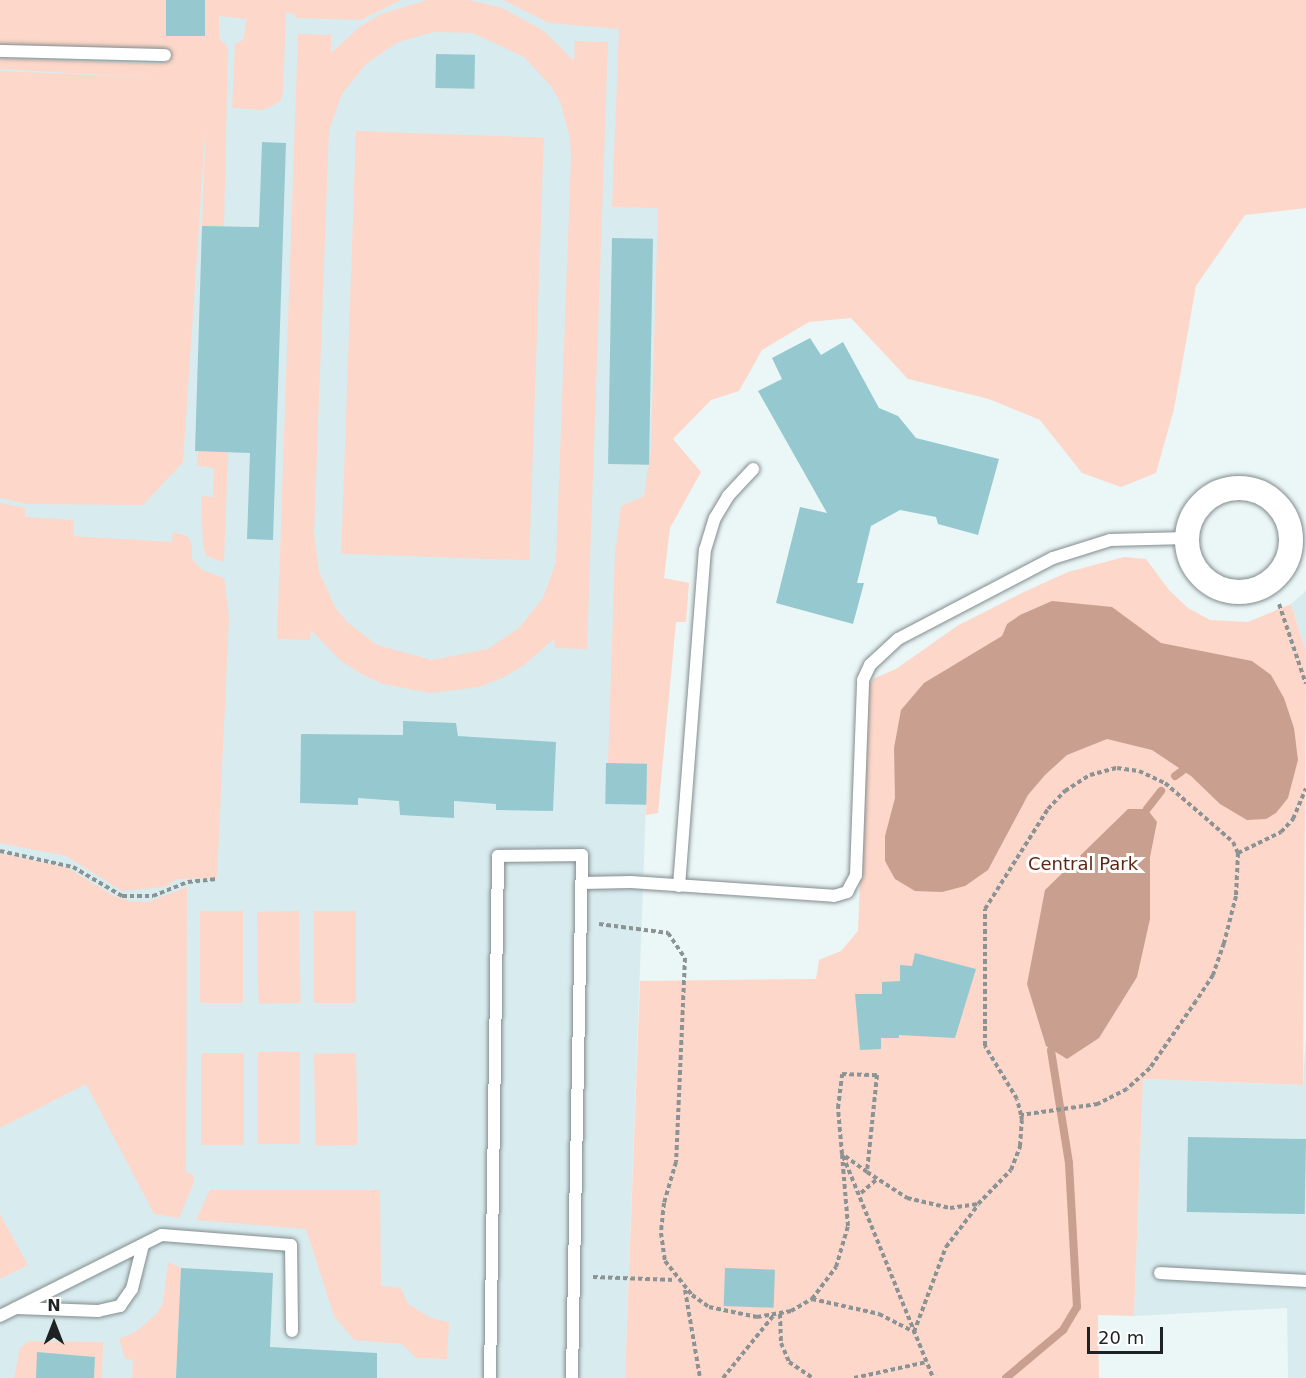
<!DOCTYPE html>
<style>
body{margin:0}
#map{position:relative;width:1306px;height:1378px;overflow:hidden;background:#ebf6f7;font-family:"DejaVu Sans",sans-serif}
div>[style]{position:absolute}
.built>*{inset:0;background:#d8ecef}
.green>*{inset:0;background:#fdd7c9;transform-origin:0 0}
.water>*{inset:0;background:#c99f90}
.stream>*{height:8px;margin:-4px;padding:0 4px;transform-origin:4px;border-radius:4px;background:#c99f90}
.building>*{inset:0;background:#95c9cf;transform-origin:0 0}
.path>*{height:4px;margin-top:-2px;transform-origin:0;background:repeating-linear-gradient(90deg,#8c9394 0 4.5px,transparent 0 7.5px)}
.roads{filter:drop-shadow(0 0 2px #838c8e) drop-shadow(0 0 2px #838c8e)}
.lane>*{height:12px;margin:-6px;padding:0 6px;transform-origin:6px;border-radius:6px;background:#fff}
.street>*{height:24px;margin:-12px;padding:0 12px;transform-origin:12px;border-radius:12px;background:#fff}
.street>.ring{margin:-12px;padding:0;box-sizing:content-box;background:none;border:24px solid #fff;border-radius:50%}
span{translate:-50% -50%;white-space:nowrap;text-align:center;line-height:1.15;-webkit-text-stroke:6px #fff;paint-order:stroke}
.park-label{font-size:18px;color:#5d2813}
.north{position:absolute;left:24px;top:1294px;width:60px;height:60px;-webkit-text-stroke:4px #fff;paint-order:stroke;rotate:0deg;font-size:16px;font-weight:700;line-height:24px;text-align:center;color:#1e2223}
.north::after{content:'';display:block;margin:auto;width:21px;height:27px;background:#1e2223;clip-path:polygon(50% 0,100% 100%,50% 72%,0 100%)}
.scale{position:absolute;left:1087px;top:1327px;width:76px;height:27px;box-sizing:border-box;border:3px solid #1e2223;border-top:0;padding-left:8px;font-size:18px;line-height:21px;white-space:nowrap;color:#1e2223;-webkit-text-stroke:4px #fff;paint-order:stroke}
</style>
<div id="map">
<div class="built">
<div style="clip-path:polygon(0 0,546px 0,675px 12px,625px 1378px,0 1378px)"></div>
<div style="clip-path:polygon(1306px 591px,1306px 652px,1291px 604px)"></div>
<div style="clip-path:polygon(1306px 1036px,1306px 1378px,1288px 1378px,1287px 1308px,1134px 1316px,1143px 1079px,1303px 1085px)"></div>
</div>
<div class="green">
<div style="clip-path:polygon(0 0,166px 0,203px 38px,205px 0,401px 0,361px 20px,295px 18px,295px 14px,286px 13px,283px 92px,280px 102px,263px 110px,232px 108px,235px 44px,243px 40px,247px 19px,219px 16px,219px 38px,228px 47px,224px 226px,202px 226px,206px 122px,183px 462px,143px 505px,26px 504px,0 498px,0 71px,164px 78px,0 69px,0 58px,164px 64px,165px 50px,0 45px)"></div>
<div style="clip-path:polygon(evenodd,427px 0,469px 0,502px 8px,544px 31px,574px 61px,575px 41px,608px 42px,587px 649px,555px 648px,554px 639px,523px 666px,502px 678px,479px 687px,431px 693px,383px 684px,361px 674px,340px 660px,311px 630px,310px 640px,277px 639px,298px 34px,331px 35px,331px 53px,362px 25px,384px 13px,427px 0,434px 32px,473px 33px,524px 57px,550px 85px,560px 101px,570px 138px,571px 157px,556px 562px,543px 598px,519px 628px,488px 649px,432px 660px,377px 645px,347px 622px,335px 607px,319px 572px,314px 534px,329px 130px,342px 94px,366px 64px,398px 42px,434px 32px)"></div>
<div style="clip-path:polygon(503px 0,1306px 0,1306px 208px,1245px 215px,1196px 286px,1174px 409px,1156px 473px,1121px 487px,1082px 473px,1040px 420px,989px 399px,908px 379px,851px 318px,809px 322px,762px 350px,739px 391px,711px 400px,673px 439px,701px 472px,670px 528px,664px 578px,689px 583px,686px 622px,676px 622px,658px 813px,646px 815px,647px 764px,608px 763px,615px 553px,621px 506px,644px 496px,651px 449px,658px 208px,612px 207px,619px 29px,549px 23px)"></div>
<div style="left:356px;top:131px;width:188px;height:423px;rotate:2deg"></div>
<div style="clip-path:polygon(198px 451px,228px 452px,224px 562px,206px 556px,203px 544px,201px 496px,213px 497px,214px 468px,197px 466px)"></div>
<div style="clip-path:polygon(0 503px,25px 508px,25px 517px,74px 520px,73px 536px,172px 542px,173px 532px,187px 536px,192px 544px,192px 559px,202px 570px,224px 578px,229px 617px,217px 878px,177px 879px,165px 887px,122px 891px,66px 856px,0 843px)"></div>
<div style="clip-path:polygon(1124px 557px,1146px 559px,1169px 590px,1188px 608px,1210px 620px,1248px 622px,1291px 604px,1306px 652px,1303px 1085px,1143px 1079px,1134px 1316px,1098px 1315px,1099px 1378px,625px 1378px,640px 981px,816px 979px,819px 960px,841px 951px,858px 931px,868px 688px,873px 679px,896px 669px,957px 626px,1026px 591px,1068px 572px)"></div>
<div style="clip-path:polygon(0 853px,68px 868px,112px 895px,129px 901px,148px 902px,187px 887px,186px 1173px,193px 1174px,194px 1182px,179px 1218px,154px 1214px,86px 1084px,0 1128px)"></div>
<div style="left:243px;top:911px;width:92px;height:43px;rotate:90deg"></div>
<div style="left:299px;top:911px;width:92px;height:42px;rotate:89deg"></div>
<div style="left:314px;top:911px;width:42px;height:92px"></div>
<div style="left:258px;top:1052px;width:42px;height:92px"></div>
<div style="left:201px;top:1053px;width:43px;height:92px"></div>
<div style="left:356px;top:1053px;width:92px;height:42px;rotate:89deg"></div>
<div style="clip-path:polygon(210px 1190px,380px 1190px,381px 1286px,401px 1288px,407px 1303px,419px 1311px,433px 1319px,449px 1322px,447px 1359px,416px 1358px,402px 1344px,354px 1340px,334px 1316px,306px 1229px,196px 1220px)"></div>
<div style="clip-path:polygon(0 1214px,28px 1265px,0 1279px)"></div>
<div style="clip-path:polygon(168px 1262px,181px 1268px,176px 1378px,132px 1378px,133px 1361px,125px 1358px,119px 1339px,137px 1331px,157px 1313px,163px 1303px)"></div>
<div style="clip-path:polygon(29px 1341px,103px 1342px,102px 1378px,94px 1378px,95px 1357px,38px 1352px,36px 1378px,14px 1378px,20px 1348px)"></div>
</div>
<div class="water">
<div style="clip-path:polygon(1052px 601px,1112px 607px,1161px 643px,1252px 661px,1271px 675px,1284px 698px,1294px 728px,1298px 760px,1288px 798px,1276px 813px,1266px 819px,1247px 820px,1220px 804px,1191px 776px,1152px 750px,1107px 739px,1067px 755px,1045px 775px,1028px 795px,988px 870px,965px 886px,942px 892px,915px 891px,895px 879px,885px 861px,885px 836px,895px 798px,894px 748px,901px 710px,924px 683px,1002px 636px,1007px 624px,1020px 615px)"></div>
<div style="clip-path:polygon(1128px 809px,1147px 809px,1157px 822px,1150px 857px,1150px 919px,1137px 977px,1099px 1038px,1067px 1059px,1046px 1046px,1027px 984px,1045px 890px)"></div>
</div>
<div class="stream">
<div style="left:1175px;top:776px;width:9px;rotate:-36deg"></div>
<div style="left:1147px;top:809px;width:23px;rotate:-52deg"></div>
<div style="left:1006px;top:1378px;width:75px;rotate:-40.1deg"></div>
<div style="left:1063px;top:1330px;width:27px;rotate:-59deg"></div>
<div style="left:1077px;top:1307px;width:144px;rotate:-93.2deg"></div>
<div style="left:1069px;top:1163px;width:114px;rotate:-99.1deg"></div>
</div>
<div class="building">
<div style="left:166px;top:0;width:39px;height:36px"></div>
<div style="left:436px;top:54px;width:39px;height:34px;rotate:1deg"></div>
<div style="clip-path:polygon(262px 142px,286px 143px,273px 540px,247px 539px,250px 453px,195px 451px,202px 226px,259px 227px)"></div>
<div style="left:612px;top:238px;width:41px;height:226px;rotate:1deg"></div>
<div style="clip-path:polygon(810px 338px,821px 355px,843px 342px,879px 408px,898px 416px,916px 438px,999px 459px,978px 535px,938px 524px,936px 517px,900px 510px,871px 526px,857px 583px,864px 583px,853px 624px,776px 603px,800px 507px,827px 513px,758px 391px,782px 379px,772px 358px)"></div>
<div style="clip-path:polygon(403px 721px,456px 723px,458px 736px,556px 742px,553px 811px,496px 810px,496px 804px,454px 801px,454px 818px,400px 815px,399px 801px,358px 798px,358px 805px,300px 803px,301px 734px,403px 735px)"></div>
<div style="left:606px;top:763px;width:41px;height:41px;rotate:1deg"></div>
<div style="clip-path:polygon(915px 953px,976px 969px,955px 1038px,899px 1035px,899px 1038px,881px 1038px,881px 1049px,860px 1050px,855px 994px,882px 994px,882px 982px,900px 981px,900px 965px,912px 966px)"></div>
<div style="left:1188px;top:1137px;width:118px;height:75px;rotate:1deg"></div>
<div style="clip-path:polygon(181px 1268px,273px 1273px,270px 1347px,377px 1353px,377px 1378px,176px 1378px)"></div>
<div style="left:725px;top:1268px;width:50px;height:38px;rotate:2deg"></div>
<div style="clip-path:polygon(37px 1352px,95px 1357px,94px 1378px,36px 1378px)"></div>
</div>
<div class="path">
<div style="left:1279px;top:604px;width:84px;rotate:71.4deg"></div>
<div style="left:0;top:851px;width:75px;rotate:12.4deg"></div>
<div style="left:73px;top:867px;width:57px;rotate:30.6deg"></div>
<div style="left:122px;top:896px;width:31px"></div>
<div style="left:153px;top:896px;width:38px;rotate:-22deg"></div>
<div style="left:188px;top:882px;width:29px;rotate:-6deg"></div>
<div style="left:1238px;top:853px;width:48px;rotate:-26deg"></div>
<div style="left:1281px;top:832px;width:18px;rotate:-47deg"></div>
<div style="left:1293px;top:819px;width:33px;rotate:-67deg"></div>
<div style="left:599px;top:924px;width:70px;rotate:7.4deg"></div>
<div style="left:668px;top:933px;width:30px;rotate:56deg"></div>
<div style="left:685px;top:958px;width:204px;rotate:92.5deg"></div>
<div style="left:676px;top:1162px;width:43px;rotate:106.3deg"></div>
<div style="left:664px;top:1203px;width:30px;rotate:96deg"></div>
<div style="left:661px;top:1233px;width:28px;rotate:82deg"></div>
<div style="left:665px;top:1261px;width:43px;rotate:51.5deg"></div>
<div style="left:692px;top:1295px;width:21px;rotate:35deg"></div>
<div style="left:709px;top:1307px;width:49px;rotate:11.8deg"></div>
<div style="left:757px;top:1317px;width:35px;rotate:-10deg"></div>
<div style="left:791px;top:1311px;width:24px;rotate:-30deg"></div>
<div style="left:812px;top:1299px;width:40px;rotate:-53deg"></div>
<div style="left:836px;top:1267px;width:43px;rotate:-73.7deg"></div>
<div style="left:848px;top:1226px;width:72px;rotate:-94.8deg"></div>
<div style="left:842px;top:1074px;width:35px;rotate:2deg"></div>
<div style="left:877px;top:1075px;width:98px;rotate:95.9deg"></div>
<div style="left:867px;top:1172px;width:31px;rotate:-144deg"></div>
<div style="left:842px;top:1154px;width:46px;rotate:-95deg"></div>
<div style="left:838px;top:1108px;width:34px;rotate:-83deg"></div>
<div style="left:843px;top:1156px;width:240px;rotate:67.9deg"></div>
<div style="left:867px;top:1172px;width:48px;rotate:33deg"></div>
<div style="left:907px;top:1198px;width:44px;rotate:13.1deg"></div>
<div style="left:950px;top:1208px;width:28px;rotate:-8deg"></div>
<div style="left:978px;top:1204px;width:47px;rotate:-45.9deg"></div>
<div style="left:1011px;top:1170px;width:26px;rotate:-69deg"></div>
<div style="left:1020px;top:1146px;width:26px;rotate:-86deg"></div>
<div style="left:1022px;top:1120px;width:5px;rotate:-101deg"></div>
<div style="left:1021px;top:1115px;width:16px;rotate:-104deg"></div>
<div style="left:1017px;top:1099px;width:62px;rotate:-121.1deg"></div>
<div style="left:985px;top:1046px;width:137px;rotate:-90deg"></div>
<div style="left:985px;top:909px;width:118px;rotate:-57.8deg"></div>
<div style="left:1048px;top:809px;width:25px;rotate:-47deg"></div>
<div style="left:1065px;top:791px;width:30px;rotate:-33deg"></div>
<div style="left:1090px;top:775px;width:28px;rotate:-15deg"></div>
<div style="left:1117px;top:768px;width:22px;rotate:8deg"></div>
<div style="left:1139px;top:771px;width:29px;rotate:25deg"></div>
<div style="left:1165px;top:783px;width:90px;rotate:40.9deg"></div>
<div style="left:1233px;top:842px;width:12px;rotate:66deg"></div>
<div style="left:1238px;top:853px;width:43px;rotate:92.7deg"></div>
<div style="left:1236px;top:896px;width:49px;rotate:104.3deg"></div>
<div style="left:1224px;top:943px;width:34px;rotate:109deg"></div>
<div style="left:1213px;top:975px;width:31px;rotate:123deg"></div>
<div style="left:1196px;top:1001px;width:81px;rotate:124.5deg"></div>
<div style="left:1150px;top:1068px;width:31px;rotate:138deg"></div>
<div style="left:1127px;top:1089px;width:33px;rotate:153deg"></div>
<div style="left:1098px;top:1104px;width:78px;rotate:171.9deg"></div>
<div style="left:861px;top:1193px;width:21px;rotate:-41deg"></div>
<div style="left:593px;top:1277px;width:82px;rotate:2.1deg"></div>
<div style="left:685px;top:1290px;width:89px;rotate:80.3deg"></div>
<div style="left:812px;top:1299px;width:69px;rotate:12.6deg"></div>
<div style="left:879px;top:1314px;width:39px;rotate:27deg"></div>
<div style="left:914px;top:1332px;width:91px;rotate:-69.4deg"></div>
<div style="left:946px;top:1247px;width:53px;rotate:-52.7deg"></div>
<div style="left:780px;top:1314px;width:29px;rotate:88deg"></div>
<div style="left:781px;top:1343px;width:21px;rotate:67deg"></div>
<div style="left:789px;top:1362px;width:29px;rotate:34deg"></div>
<div style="left:723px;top:1378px;width:80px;rotate:-51.1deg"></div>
<div style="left:854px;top:1378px;width:75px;rotate:-12.4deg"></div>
</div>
<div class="roads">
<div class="lane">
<div style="left:0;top:51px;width:165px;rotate:1.4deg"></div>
<div style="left:581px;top:883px;width:50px;rotate:-1.1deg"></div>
<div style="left:631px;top:882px;width:203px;rotate:3.9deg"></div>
<div style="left:834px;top:896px;width:14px;rotate:-17deg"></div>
<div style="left:847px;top:892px;width:19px;rotate:-62deg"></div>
<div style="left:856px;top:875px;width:195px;rotate:-87.9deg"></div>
<div style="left:863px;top:680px;width:17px;rotate:-65deg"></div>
<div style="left:870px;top:665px;width:38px;rotate:-43deg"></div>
<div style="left:898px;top:639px;width:175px;rotate:-27.6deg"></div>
<div style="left:1053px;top:558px;width:60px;rotate:-17.5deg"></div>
<div style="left:1110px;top:540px;width:77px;rotate:-1.5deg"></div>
<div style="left:679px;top:886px;width:337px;rotate:-85.6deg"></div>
<div style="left:705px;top:550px;width:34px;rotate:-73deg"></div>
<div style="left:715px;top:518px;width:26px;rotate:-59deg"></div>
<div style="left:728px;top:496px;width:37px;rotate:-47deg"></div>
<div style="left:1160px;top:1273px;width:146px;rotate:3.1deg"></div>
<div style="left:16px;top:1308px;width:82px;rotate:2.1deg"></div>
<div style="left:98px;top:1311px;width:23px;rotate:-13deg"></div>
<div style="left:120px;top:1306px;width:21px;rotate:-55deg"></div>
<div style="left:132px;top:1289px;width:45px;rotate:-76deg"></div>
<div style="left:0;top:1316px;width:181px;rotate:-26.6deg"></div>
<div style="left:162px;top:1235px;width:129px;rotate:4.4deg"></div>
<div style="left:291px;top:1245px;width:86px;rotate:89.3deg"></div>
<div style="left:490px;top:1378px;width:522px;rotate:-89.12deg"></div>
<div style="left:498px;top:856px;width:84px;rotate:-0.7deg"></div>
<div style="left:582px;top:855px;width:523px;rotate:91.1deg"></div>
</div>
<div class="street">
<div class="ring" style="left:1187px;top:488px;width:80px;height:80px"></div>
</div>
</div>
<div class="park-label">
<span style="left:1083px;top:864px">Central Park</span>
</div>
<div class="north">N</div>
<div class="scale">20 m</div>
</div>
